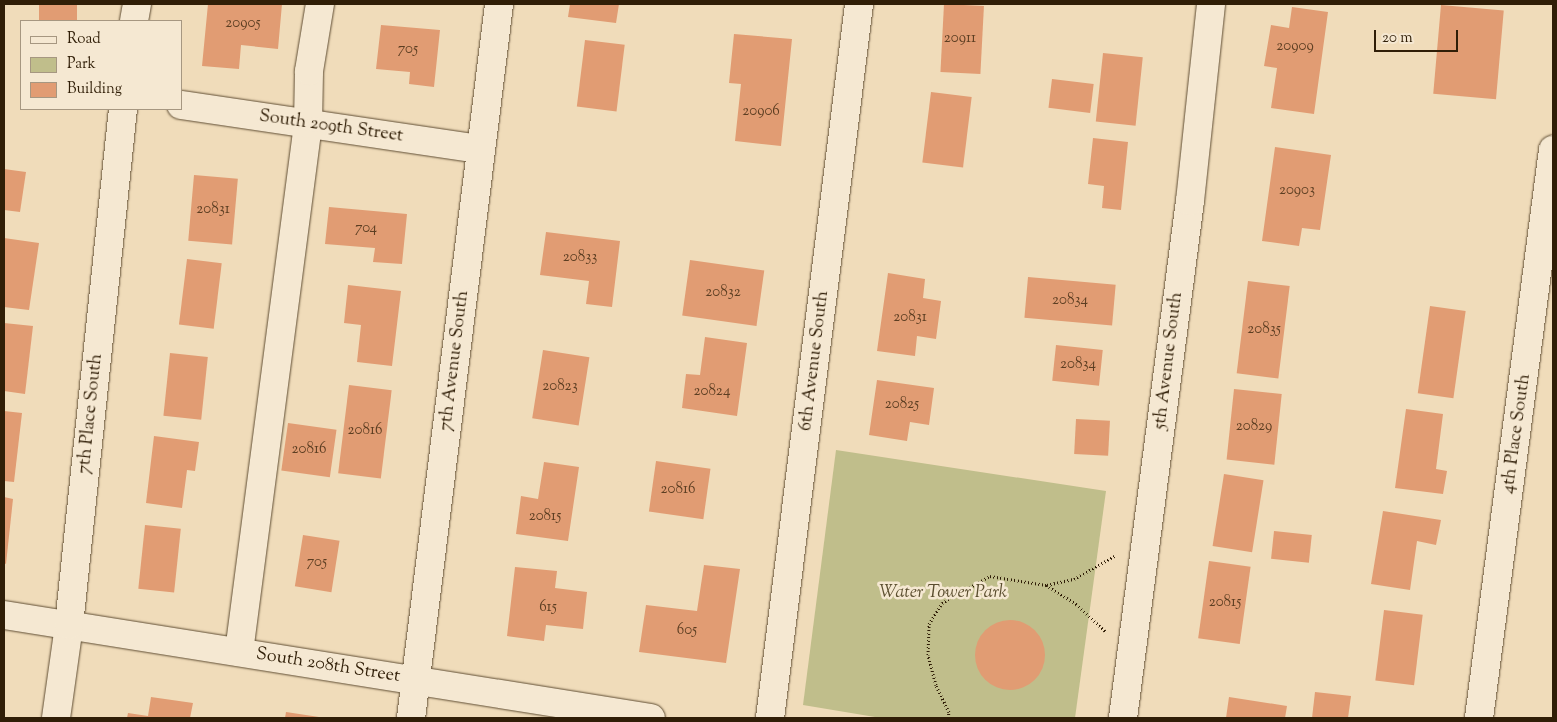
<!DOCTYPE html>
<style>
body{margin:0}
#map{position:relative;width:1557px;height:722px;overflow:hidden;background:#f0dcba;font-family:"Sorts Mill Goudy",serif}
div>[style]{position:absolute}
.green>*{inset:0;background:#c0be8b}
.building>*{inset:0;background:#e19c73;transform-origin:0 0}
.round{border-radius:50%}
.path>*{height:3px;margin-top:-1.5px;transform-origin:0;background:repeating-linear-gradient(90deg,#301e07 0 1px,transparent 0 3.5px)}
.roads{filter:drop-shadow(0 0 1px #604e34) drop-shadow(0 0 1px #604e34)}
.minor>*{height:28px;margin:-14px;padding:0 14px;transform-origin:14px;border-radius:14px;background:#f5e8d2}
span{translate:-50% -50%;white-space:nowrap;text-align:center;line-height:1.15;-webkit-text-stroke:5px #f5e8d2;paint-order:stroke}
.number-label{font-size:15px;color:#5c3e22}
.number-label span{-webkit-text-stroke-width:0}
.street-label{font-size:18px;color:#301e07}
.park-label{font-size:18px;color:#5b4e2f;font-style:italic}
.frame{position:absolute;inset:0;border:5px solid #301e07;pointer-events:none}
.legend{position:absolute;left:20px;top:20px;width:162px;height:90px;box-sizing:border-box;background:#f5e8d2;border:1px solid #a69781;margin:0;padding:6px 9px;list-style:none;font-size:15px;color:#301e07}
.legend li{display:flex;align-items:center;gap:10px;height:25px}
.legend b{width:25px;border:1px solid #a69781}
.scale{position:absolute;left:1374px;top:30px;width:84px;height:22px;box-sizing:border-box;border:2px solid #301e07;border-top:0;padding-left:6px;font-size:15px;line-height:18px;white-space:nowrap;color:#301e07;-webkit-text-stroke:4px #f5e8d2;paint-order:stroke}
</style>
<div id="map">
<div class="green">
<div style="clip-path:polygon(836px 450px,1106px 491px,1075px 718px,881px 718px,803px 705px)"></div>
</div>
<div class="building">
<div style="left:39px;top:4px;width:38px;height:17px"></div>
<div style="clip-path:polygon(208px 4px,282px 4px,278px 49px,241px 45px,239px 69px,202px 66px)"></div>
<div style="clip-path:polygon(570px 4px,619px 4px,616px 23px,568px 17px)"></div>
<div style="left:944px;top:4px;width:40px;height:68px;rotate:3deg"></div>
<div style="left:1441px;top:5px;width:63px;height:89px;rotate:5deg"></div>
<div style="clip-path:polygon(1292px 7px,1328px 12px,1314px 114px,1271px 108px,1277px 68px,1264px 66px,1271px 25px,1289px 28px)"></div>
<div style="clip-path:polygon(381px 25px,440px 30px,434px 87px,409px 84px,410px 72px,376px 69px)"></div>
<div style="clip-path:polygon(734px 34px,792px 39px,781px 146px,735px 141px,741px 84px,729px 83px)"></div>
<div style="left:585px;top:40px;width:40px;height:67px;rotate:7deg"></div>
<div style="left:1103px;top:53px;width:40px;height:69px;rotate:6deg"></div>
<div style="left:1052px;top:79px;width:42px;height:29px;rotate:7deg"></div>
<div style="left:931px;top:92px;width:41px;height:71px;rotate:7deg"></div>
<div style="clip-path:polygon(1093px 138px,1128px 142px,1121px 210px,1102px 208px,1104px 186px,1088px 184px)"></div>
<div style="clip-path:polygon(1275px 147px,1331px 155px,1320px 230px,1302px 228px,1299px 246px,1262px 241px)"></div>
<div style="clip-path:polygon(4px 169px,26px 172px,20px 212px,4px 210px)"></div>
<div style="left:194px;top:175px;width:44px;height:66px;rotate:5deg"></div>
<div style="clip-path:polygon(329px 207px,407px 214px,402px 264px,373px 262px,375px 248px,325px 244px)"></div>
<div style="clip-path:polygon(546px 232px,620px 241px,612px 307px,586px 304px,589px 281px,540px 275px)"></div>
<div style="clip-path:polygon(4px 238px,39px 243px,29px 310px,4px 307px)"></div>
<div style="left:187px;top:259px;width:35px;height:66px;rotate:7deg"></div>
<div style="left:690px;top:260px;width:75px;height:56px;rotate:8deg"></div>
<div style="clip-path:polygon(888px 273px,925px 279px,923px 298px,941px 301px,936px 339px,917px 336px,915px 356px,877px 351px)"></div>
<div style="left:1028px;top:277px;width:88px;height:41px;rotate:5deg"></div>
<div style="left:1248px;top:281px;width:42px;height:93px;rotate:7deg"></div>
<div style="clip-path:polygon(348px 285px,401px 291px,392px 366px,357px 362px,361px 325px,344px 323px)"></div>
<div style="left:1430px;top:306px;width:36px;height:88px;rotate:8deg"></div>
<div style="clip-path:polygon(4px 323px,33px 326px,25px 394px,4px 391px)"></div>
<div style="clip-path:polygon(705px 337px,747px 343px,737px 416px,682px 408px,686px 374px,700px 375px)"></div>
<div style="left:1056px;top:345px;width:47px;height:36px;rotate:6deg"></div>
<div style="left:543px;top:350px;width:47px;height:69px;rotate:9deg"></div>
<div style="left:170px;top:353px;width:38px;height:63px;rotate:6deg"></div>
<div style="clip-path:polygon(877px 380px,934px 388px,929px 425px,910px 422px,907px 441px,869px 435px)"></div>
<div style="left:349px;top:385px;width:43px;height:89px;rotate:7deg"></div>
<div style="left:1234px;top:389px;width:48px;height:71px;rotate:6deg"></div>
<div style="clip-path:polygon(1406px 409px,1443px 414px,1436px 469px,1447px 471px,1443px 494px,1395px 488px)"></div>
<div style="clip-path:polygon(4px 411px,22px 413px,14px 482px,4px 481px)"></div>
<div style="left:1076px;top:419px;width:34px;height:35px;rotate:3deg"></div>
<div style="left:288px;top:423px;width:49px;height:48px;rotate:8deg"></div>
<div style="clip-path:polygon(154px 436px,199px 442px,195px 471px,187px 470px,182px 508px,146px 503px)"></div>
<div style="left:656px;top:461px;width:55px;height:51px;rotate:8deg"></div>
<div style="clip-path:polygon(544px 462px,579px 467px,568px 541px,516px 534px,521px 496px,538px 499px)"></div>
<div style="left:1224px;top:474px;width:40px;height:73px;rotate:9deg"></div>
<div style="clip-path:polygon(4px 497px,13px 499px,6px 564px,4px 563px)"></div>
<div style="clip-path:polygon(1383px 511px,1441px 520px,1436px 545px,1417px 541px,1410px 590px,1371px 584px)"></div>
<div style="left:145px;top:525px;width:36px;height:64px;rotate:6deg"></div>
<div style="left:1274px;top:531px;width:38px;height:28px;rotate:6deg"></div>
<div style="left:303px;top:535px;width:37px;height:52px;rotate:9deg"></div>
<div style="left:1209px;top:561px;width:42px;height:78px;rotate:8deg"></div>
<div style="clip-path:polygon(704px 565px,740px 569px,726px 663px,639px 652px,646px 605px,697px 611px)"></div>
<div style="clip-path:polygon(515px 567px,557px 571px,555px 588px,587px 592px,583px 629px,546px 625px,544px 641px,507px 636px)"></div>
<div style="left:1384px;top:610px;width:39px;height:71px;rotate:7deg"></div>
<div class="round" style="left:975px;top:620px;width:70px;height:70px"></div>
<div style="clip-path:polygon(1315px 692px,1351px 696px,1348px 718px,1312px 718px)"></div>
<div style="clip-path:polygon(151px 697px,193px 703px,190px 718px,127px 718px,128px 713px,148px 716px)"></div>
<div style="clip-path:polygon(1229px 697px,1287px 706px,1285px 718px,1226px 718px)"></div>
<div style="clip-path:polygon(286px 712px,319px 717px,319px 718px,285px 718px)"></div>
</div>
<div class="path">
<div style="left:1047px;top:585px;width:28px;rotate:-13deg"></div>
<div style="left:1074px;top:579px;width:48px;rotate:-29.7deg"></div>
<div style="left:948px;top:718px;width:6px;rotate:-81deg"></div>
<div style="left:949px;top:712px;width:30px;rotate:-116deg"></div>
<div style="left:936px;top:685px;width:31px;rotate:-105deg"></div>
<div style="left:928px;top:655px;width:31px;rotate:-88deg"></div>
<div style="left:929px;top:624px;width:25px;rotate:-58deg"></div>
<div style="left:942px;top:603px;width:55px;rotate:-29.4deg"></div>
<div style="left:990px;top:576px;width:57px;rotate:9.1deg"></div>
<div style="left:1046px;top:585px;width:36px;rotate:32deg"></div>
<div style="left:1076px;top:604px;width:41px;rotate:43deg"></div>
</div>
<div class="roads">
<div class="minor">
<div style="left:134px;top:21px;width:17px;rotate:-80deg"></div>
<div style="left:181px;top:105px;width:302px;rotate:8.4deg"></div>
<div style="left:4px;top:615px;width:655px;rotate:9.05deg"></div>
<div style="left:239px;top:652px;width:532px;rotate:-82.55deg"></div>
<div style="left:308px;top:124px;width:53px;rotate:-88.9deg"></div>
<div style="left:309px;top:71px;width:68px;rotate:-80.7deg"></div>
<div style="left:56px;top:718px;width:94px;rotate:-82deg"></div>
<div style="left:69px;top:625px;width:519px;rotate:-84.03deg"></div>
<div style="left:411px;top:718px;width:719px;rotate:-82.97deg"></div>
<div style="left:770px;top:718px;width:720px;rotate:-82.89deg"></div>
<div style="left:1123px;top:718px;width:521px;rotate:-82.62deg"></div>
<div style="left:1190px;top:201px;width:198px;rotate:-83.9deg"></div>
<div style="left:1479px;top:718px;width:573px;rotate:-82.58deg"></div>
</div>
</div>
<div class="number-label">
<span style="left:243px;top:24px">20905</span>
<span style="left:960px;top:39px">20911</span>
<span style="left:1295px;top:47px">20909</span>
<span style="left:408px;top:50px">705</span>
<span style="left:761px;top:112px">20906</span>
<span style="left:1297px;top:191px">20903</span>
<span style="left:213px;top:210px">20831</span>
<span style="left:366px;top:229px">704</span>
<span style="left:580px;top:258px">20833</span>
<span style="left:723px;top:293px">20832</span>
<span style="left:1070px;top:301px">20834</span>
<span style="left:910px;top:318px">20831</span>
<span style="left:1264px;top:330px">20835</span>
<span style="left:1078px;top:365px">20834</span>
<span style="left:560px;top:387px">20823</span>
<span style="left:712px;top:392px">20824</span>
<span style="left:902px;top:405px">20825</span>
<span style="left:1254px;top:427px">20829</span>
<span style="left:365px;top:431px">20816</span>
<span style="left:309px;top:450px">20816</span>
<span style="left:678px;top:490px">20816</span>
<span style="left:545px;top:517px">20815</span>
<span style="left:317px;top:563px">705</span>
<span style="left:1225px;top:603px">20815</span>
<span style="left:548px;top:608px">615</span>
<span style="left:687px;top:631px">605</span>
</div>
<div class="street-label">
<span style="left:331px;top:127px;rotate:8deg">South 209th Street</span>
<span style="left:455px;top:361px;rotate:-83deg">7th Avenue South</span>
<span style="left:815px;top:361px;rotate:-83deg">6th Avenue South</span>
<span style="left:1169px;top:361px;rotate:-83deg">5th Avenue South</span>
<span style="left:91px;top:414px;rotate:-84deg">7th Place South</span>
<span style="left:1517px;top:434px;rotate:-82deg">4th Place South</span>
<span style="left:328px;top:666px;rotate:9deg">South 208th Street</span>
</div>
<div class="park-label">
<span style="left:943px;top:593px">Water Tower Park</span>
</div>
<div class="frame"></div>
<ul class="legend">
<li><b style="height:6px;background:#f5e8d2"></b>Road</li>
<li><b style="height:14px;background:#c0be8b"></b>Park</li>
<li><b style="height:14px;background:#e19c73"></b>Building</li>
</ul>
<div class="scale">20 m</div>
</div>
